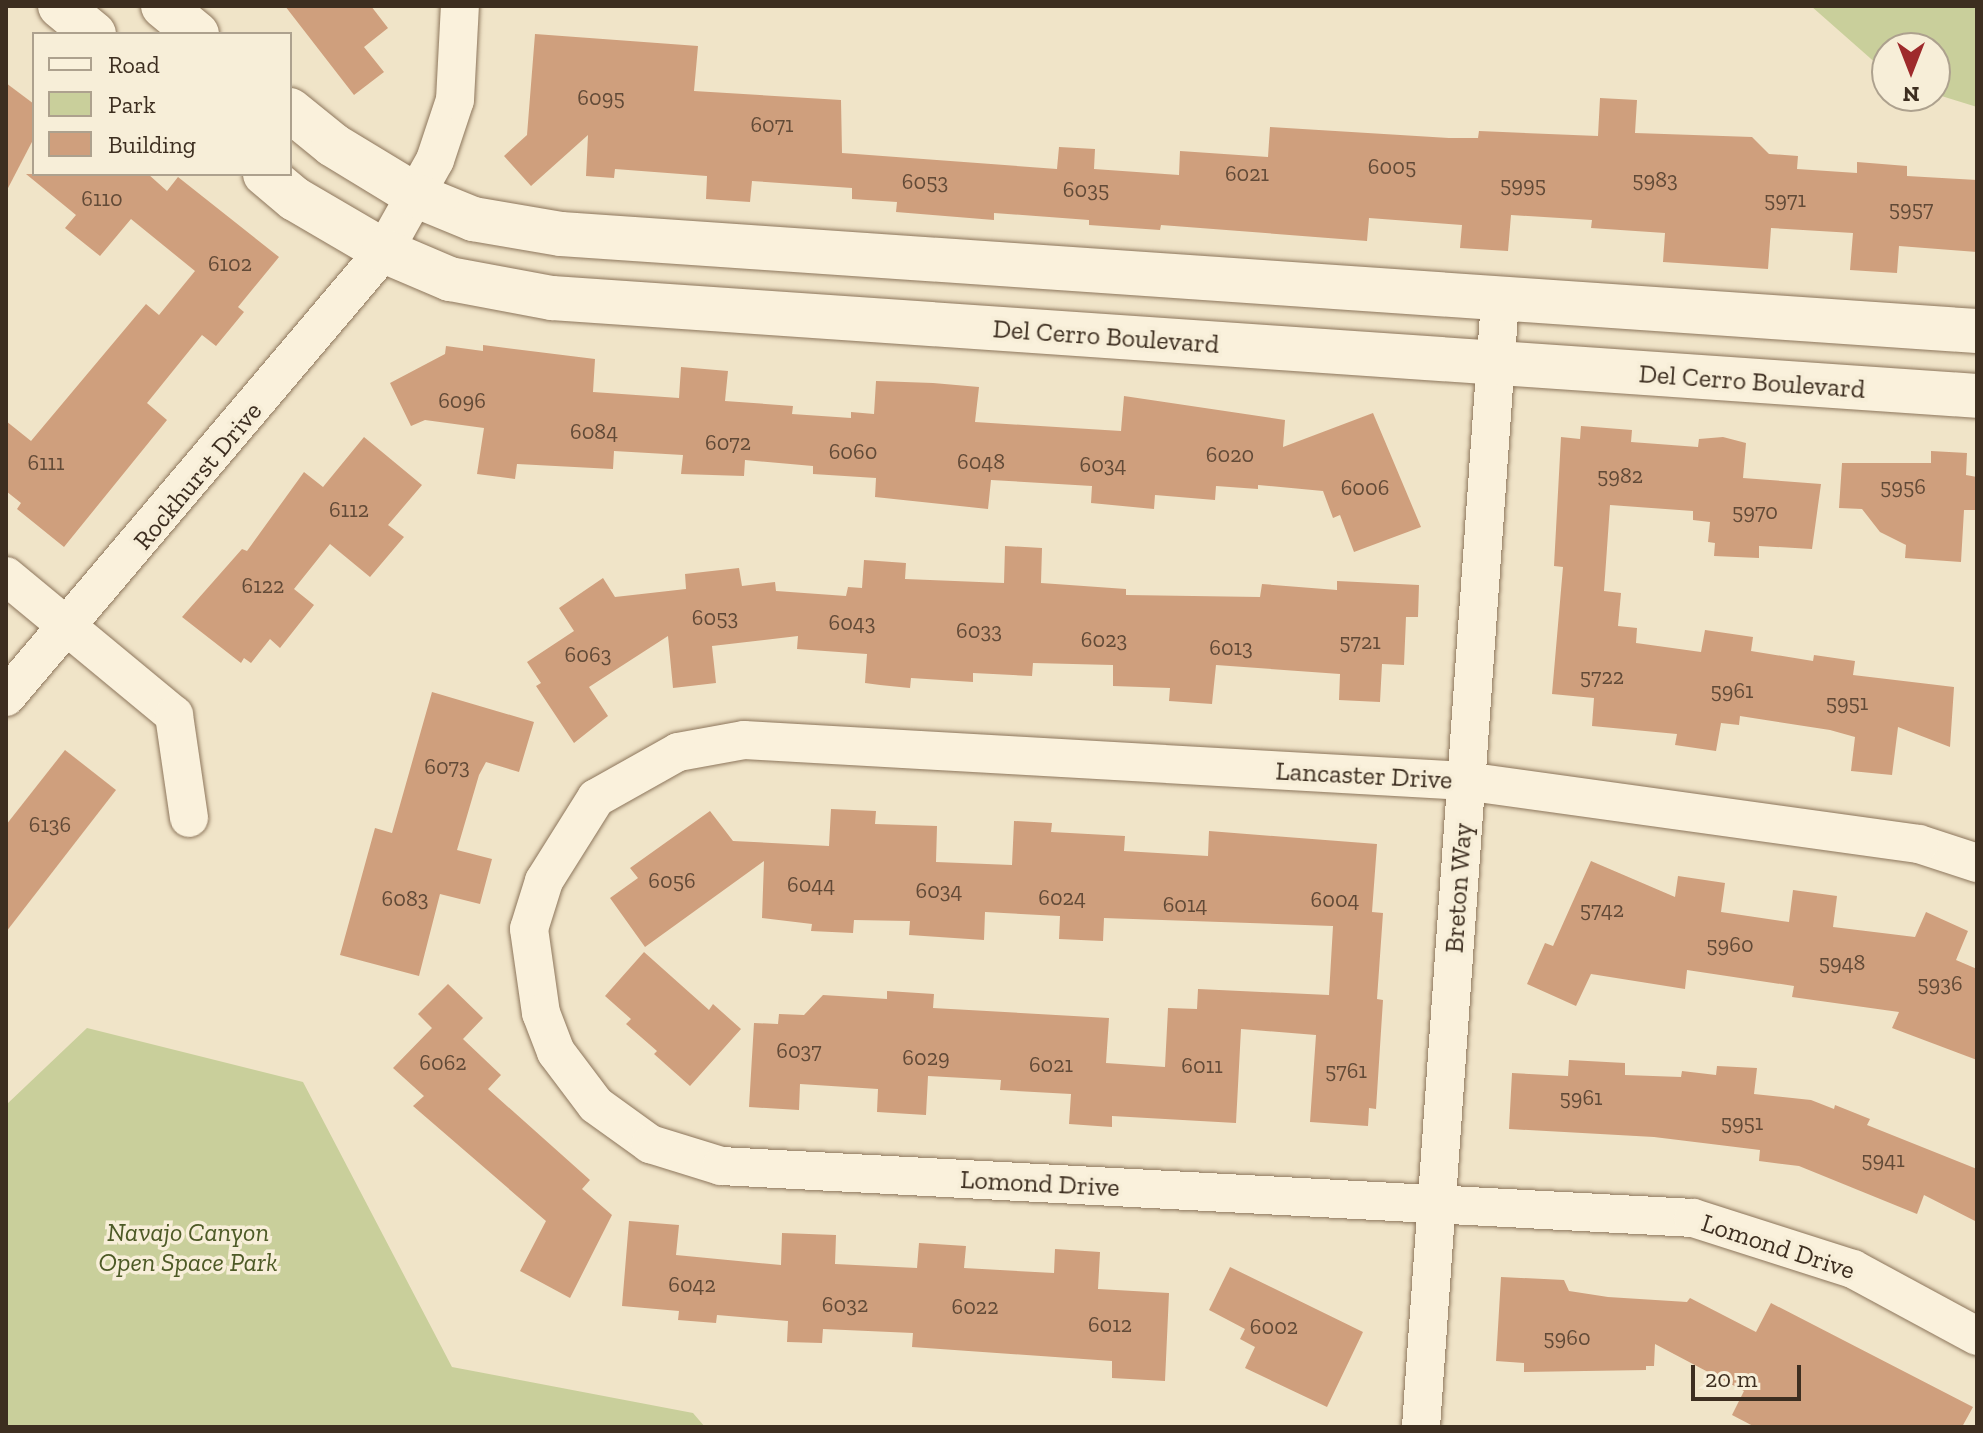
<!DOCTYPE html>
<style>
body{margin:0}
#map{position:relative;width:1983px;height:1433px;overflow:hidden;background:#f0e4c8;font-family:"Zilla Slab",serif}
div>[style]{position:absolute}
.green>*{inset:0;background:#c9cf9b}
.building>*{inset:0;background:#cf9f7d}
.roads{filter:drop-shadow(0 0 2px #8d765c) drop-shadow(0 0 2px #8d765c)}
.street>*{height:38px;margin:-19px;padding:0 19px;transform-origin:19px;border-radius:19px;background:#faf1dc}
.secondary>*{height:44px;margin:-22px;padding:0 22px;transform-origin:22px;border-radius:22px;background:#faf1dc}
span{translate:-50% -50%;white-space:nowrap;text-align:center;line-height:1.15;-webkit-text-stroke:7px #f7eed8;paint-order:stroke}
.number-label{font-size:22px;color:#624a37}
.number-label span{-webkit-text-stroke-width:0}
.street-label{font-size:26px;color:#3d2e20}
.park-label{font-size:26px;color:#4d5a26;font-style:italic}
.frame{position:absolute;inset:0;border:8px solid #3d2e20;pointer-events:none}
.legend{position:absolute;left:32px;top:32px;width:260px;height:144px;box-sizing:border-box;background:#f7eed8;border:2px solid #ada18e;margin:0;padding:10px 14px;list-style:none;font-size:24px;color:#3d2e20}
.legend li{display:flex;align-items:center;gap:16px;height:40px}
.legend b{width:40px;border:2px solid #ada18e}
.north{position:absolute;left:1871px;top:32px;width:80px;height:80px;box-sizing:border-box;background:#f7eed8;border:2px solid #ada18e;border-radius:50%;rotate:180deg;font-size:22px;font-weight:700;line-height:32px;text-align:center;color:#3d2e20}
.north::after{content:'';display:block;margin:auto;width:28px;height:36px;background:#9e2a2b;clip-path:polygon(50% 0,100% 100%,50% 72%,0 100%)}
.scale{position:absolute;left:1691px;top:1365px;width:110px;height:36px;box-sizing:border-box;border:4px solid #3d2e20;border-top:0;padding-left:10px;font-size:24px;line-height:28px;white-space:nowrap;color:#3d2e20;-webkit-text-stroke:6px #f7eed8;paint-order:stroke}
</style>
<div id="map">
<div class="green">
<div style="clip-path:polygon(1811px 6px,1977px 6px,1977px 107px,1935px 94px,1935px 48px,1887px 48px,1887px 73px)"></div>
<div style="clip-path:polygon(87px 1028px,303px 1082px,452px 1367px,693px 1413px,705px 1427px,6px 1427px,6px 1105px)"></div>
</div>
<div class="building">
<div style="clip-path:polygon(285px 6px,371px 6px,388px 28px,364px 47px,384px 72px,354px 95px)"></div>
<div style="clip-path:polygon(535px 34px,698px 46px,694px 91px,841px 100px,842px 153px,1057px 169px,1059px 147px,1095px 149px,1094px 169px,1179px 175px,1180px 151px,1268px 157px,1270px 127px,1449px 138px,1478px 138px,1479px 131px,1598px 136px,1600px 98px,1637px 100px,1635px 133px,1752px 137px,1769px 154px,1798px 156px,1797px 169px,1857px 173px,1857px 162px,1907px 166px,1907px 176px,1977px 180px,1977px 252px,1899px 246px,1897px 273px,1850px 270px,1853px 233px,1771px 228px,1768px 269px,1663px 262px,1665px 233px,1591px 228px,1592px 220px,1511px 215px,1508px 251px,1460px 248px,1462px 225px,1369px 218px,1367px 241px,1161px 225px,1160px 230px,1089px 225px,1089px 220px,994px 213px,994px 220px,896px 212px,897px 202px,852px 199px,852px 188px,752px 181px,750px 202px,706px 199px,707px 176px,615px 169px,614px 178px,586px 176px,588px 135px,531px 186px,504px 156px,527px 135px)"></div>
<div style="clip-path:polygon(6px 83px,34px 104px,34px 138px,6px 192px)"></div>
<div style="clip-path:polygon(26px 174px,148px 174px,167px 191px,178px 177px,279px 257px,238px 307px,244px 312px,216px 346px,202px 335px,147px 403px,167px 420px,64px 547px,17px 509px,21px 503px,6px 491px,6px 421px,31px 441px,146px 304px,159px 315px,195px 271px,131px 219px,100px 256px,65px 228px,76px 215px)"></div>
<div style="clip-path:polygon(483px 345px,595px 359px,593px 392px,679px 398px,681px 367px,728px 371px,725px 401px,793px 406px,792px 414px,851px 418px,851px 412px,874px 414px,876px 381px,933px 383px,979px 387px,975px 422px,1121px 431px,1124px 396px,1285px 420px,1283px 447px,1373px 413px,1421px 527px,1354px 552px,1340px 515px,1333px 518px,1323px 491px,1258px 485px,1258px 489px,1216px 486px,1215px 500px,1155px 495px,1154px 509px,1091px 503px,1092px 486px,991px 480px,988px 509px,875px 497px,876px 478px,813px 474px,813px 466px,745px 460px,744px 476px,681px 474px,683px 455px,614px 451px,613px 469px,517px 464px,515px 479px,477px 474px,484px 428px,425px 420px,411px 426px,390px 383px,445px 354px,446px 346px,483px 351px)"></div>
<div style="clip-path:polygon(1581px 426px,1632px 430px,1631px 442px,1698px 447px,1699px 439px,1723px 437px,1746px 443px,1743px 478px,1821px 484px,1812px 549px,1759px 546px,1759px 558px,1714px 556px,1715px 543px,1708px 542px,1710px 522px,1693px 520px,1693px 511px,1610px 505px,1604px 591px,1621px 593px,1618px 626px,1637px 628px,1636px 643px,1701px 652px,1705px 630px,1753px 637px,1751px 651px,1813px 661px,1814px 655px,1855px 661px,1853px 675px,1954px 687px,1950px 747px,1898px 727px,1892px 775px,1851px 771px,1855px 737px,1830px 730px,1740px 716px,1739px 725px,1721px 723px,1716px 751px,1675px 745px,1677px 734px,1592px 726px,1594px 698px,1552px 694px,1563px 567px,1554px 566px,1561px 437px,1580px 439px)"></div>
<div style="clip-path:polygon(364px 437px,422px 485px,388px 525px,404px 537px,370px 577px,330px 544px,294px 589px,314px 605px,280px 648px,270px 639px,251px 663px,244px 658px,241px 663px,182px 617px,242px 549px,247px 551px,304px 472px,323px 487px)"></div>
<div style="clip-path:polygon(1931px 451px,1967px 453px,1966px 475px,1977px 477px,1977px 510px,1964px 510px,1961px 562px,1905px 558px,1906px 545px,1880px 532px,1862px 509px,1839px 508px,1842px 463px,1931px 463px)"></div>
<div style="clip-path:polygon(1005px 546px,1042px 548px,1041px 583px,1126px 589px,1126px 595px,1260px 597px,1262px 584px,1337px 590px,1337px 581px,1419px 585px,1418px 617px,1406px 617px,1404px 665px,1382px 664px,1380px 702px,1339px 700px,1340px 674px,1216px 665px,1212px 704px,1169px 701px,1170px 688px,1113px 686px,1113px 665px,1033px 663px,1032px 676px,973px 673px,973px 682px,911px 678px,910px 688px,880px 685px,865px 683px,867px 654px,797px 649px,798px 636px,712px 646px,716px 683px,673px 688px,668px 636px,589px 687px,608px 716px,574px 743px,536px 686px,541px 683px,527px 662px,574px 631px,559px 608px,603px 578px,615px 597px,686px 589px,685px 574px,739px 568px,742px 586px,775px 582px,776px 591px,846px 596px,848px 587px,862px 588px,864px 560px,906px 563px,905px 579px,1004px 583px)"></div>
<div style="clip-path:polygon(432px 692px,534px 722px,519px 772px,486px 762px,479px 775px,457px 850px,492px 859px,480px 904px,440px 894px,419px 976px,340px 955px,375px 828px,392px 833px)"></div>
<div style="clip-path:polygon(65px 750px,116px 790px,6px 932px,6px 825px)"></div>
<div style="clip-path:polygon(831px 809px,876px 811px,875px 824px,937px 826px,936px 862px,1012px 865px,1014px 821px,1052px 823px,1051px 832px,1125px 836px,1124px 851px,1208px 856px,1209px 831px,1377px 844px,1372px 912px,1383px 913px,1377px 999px,1383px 1000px,1376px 1109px,1369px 1108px,1368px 1126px,1310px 1122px,1316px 1035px,1241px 1029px,1236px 1123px,1112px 1116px,1112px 1127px,1069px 1124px,1071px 1094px,1000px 1090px,1001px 1080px,928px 1076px,926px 1115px,877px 1112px,878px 1089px,800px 1084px,799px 1110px,749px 1107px,754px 1023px,778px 1024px,779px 1014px,804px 1015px,823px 995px,887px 999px,887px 991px,934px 994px,933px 1008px,1109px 1018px,1106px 1063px,1165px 1067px,1168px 1008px,1197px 1009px,1198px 989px,1329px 995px,1333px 926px,1104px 918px,1103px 941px,1059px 939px,1060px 916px,985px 912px,984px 940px,909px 935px,910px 921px,854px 920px,853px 933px,811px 931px,812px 924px,762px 918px,764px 861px,645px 947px,610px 898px,638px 878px,630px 868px,710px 811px,733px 841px,829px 846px)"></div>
<div style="clip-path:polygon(1591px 861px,1675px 897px,1678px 876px,1725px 883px,1721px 912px,1789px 922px,1793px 890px,1837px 896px,1833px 927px,1915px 937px,1926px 912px,1968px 931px,1956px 960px,1977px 969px,1977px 1060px,1892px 1028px,1899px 1012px,1792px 997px,1794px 986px,1687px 970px,1685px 989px,1591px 974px,1576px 1006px,1527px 984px,1545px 943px,1553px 946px)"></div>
<div style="clip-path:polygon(644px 952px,709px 1010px,713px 1004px,741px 1029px,690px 1086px,654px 1054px,657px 1051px,626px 1024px,631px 1019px,605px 996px)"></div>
<div style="clip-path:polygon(448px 984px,483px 1018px,463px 1039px,501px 1075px,488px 1089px,590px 1180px,582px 1189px,612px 1215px,570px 1298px,520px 1271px,546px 1221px,413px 1106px,424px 1096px,393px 1068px,432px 1028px,418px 1014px)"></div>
<div style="clip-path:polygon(1569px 1060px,1625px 1063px,1625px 1075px,1681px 1077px,1682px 1071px,1716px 1075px,1717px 1066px,1757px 1068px,1754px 1094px,1811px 1100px,1834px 1109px,1835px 1105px,1870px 1119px,1867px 1125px,1977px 1169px,1977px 1222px,1924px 1195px,1917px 1214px,1799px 1166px,1759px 1161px,1760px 1150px,1654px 1137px,1509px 1129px,1512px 1073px,1568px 1076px)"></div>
<div style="clip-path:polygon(629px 1221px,679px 1225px,676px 1255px,781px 1265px,782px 1233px,836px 1235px,835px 1264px,917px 1268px,919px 1243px,966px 1246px,964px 1268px,1054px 1273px,1055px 1249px,1100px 1252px,1098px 1289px,1169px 1293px,1165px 1381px,1112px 1378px,1112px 1361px,912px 1347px,913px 1333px,823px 1329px,822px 1343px,787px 1342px,788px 1321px,717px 1315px,716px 1323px,678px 1320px,679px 1311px,622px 1306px)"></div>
<div style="clip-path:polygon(1230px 1267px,1363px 1332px,1327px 1407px,1245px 1368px,1255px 1347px,1240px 1339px,1245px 1329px,1209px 1310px)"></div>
<div style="clip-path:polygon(1501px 1277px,1564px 1280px,1569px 1291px,1608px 1297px,1687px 1302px,1690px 1298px,1756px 1332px,1771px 1303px,1973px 1407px,1962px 1427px,1755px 1427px,1732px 1415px,1744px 1391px,1655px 1344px,1654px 1366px,1646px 1366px,1646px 1370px,1524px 1372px,1524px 1363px,1496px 1361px)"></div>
</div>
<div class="roads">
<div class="street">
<div style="left:6px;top:576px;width:218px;rotate:39.6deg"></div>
<div style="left:174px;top:715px;width:104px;rotate:81.7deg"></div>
<div style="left:6px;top:697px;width:585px;rotate:-49.72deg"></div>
<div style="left:384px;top:251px;width:104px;rotate:-60.7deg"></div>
<div style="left:435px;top:160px;width:63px;rotate:-71.6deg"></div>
<div style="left:455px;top:100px;width:94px;rotate:-87deg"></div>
<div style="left:1977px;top:863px;width:61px;rotate:-161.9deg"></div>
<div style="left:1919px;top:844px;width:457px;rotate:-172.1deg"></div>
<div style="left:1466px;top:781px;width:723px;rotate:-176.75deg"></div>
<div style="left:744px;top:740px;width:67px;rotate:169.7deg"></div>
<div style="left:678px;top:752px;width:94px;rotate:150.7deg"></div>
<div style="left:596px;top:798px;width:98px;rotate:122.1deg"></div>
<div style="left:544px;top:881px;width:50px;rotate:107.4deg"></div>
<div style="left:529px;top:929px;width:85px;rotate:81.9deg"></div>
<div style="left:541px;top:1013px;width:42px;rotate:69deg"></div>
<div style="left:556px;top:1052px;width:66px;rotate:53deg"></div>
<div style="left:596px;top:1105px;width:67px;rotate:35.8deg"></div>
<div style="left:650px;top:1144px;width:74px;rotate:17.2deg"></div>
<div style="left:721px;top:1166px;width:973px;rotate:3.06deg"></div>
<div style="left:1693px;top:1218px;width:168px;rotate:17.7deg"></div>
<div style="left:1853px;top:1269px;width:141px;rotate:28.4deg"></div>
<div style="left:1421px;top:1427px;width:1130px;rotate:-85.99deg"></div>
</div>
<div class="secondary">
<div style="left:60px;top:6px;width:44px;rotate:39.5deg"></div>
<div style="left:163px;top:6px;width:44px;rotate:39.5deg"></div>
<div style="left:290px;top:110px;width:55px;rotate:39.1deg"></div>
<div style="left:333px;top:145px;width:98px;rotate:31.3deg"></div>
<div style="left:417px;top:196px;width:61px;rotate:22.3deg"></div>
<div style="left:473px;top:219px;width:89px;rotate:9.7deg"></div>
<div style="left:561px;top:234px;width:1419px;rotate:3.92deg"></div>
<div style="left:265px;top:174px;width:39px;rotate:40deg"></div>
<div style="left:295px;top:199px;width:103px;rotate:30.3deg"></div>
<div style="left:384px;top:251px;width:72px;rotate:23deg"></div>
<div style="left:450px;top:279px;width:104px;rotate:10.6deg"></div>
<div style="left:552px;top:298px;width:1428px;rotate:3.93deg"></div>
</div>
</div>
<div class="number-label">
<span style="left:601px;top:98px">6095</span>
<span style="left:772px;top:125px">6071</span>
<span style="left:1392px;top:167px">6005</span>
<span style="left:1247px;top:174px">6021</span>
<span style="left:1655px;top:180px">5983</span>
<span style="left:925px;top:182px">6053</span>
<span style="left:1523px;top:185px">5995</span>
<span style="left:1086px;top:190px">6035</span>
<span style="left:102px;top:199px">6110</span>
<span style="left:1785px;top:200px">5971</span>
<span style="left:1911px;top:209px">5957</span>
<span style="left:230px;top:264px">6102</span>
<span style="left:462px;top:401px">6096</span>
<span style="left:594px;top:432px">6084</span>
<span style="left:728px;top:443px">6072</span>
<span style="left:853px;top:452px">6060</span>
<span style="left:1230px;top:455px">6020</span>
<span style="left:981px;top:462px">6048</span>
<span style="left:46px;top:463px">6111</span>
<span style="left:1103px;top:465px">6034</span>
<span style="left:1620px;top:476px">5982</span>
<span style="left:1903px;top:487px">5956</span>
<span style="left:1365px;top:488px">6006</span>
<span style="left:349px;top:510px">6112</span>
<span style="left:1755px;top:512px">5970</span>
<span style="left:263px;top:586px">6122</span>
<span style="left:715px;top:618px">6053</span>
<span style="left:852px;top:623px">6043</span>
<span style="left:979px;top:631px">6033</span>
<span style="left:1104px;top:640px">6023</span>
<span style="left:1360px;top:642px">5721</span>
<span style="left:1231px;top:648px">6013</span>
<span style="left:588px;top:655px">6063</span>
<span style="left:1602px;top:677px">5722</span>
<span style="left:1732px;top:691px">5961</span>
<span style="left:1847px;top:703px">5951</span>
<span style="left:447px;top:767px">6073</span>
<span style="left:50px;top:825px">6136</span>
<span style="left:672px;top:881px">6056</span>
<span style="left:811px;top:885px">6044</span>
<span style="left:939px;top:891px">6034</span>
<span style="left:1062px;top:898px">6024</span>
<span style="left:405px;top:899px">6083</span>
<span style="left:1335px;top:900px">6004</span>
<span style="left:1185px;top:905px">6014</span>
<span style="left:1602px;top:910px">5742</span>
<span style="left:1730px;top:945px">5960</span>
<span style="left:1842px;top:963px">5948</span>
<span style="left:1940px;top:984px">5936</span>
<span style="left:799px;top:1051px">6037</span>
<span style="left:926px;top:1058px">6029</span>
<span style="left:443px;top:1063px">6062</span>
<span style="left:1051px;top:1065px">6021</span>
<span style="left:1202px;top:1066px">6011</span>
<span style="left:1346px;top:1071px">5761</span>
<span style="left:1581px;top:1098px">5961</span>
<span style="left:1742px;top:1123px">5951</span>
<span style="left:1883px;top:1160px">5941</span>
<span style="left:692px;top:1285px">6042</span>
<span style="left:845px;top:1305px">6032</span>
<span style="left:975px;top:1307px">6022</span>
<span style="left:1110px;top:1325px">6012</span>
<span style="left:1274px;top:1327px">6002</span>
<span style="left:1567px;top:1338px">5960</span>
</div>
<div class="street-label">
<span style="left:1106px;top:337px;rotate:4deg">Del Cerro Boulevard</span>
<span style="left:1752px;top:382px;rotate:4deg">Del Cerro Boulevard</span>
<span style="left:198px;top:476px;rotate:-50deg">Rockhurst Drive</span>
<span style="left:1364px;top:776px;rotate:3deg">Lancaster Drive</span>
<span style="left:1459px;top:888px;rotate:-86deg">Breton Way</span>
<span style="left:1040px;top:1184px;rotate:3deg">Lomond Drive</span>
<span style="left:1778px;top:1247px;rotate:18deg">Lomond Drive</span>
</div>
<div class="park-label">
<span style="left:188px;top:1248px">Navajo Canyon<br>Open Space Park</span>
</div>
<div class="frame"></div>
<ul class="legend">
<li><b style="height:10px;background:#faf1dc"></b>Road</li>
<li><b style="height:22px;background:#c9cf9b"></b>Park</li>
<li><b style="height:22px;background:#cf9f7d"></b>Building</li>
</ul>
<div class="north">N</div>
<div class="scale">20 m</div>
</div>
